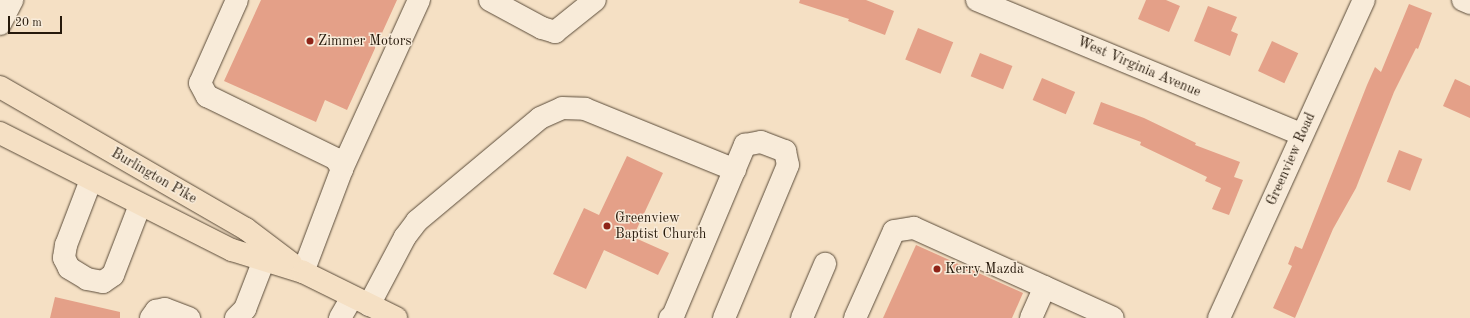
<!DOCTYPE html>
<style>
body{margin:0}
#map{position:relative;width:1470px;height:318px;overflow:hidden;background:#f5e0c4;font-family:"Old Standard TT",serif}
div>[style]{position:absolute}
.building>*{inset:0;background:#e4a088;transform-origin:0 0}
.roads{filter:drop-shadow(0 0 1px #5a4b39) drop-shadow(0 0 1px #5a4b39)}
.minor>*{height:22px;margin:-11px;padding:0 11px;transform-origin:11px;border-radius:11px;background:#f8ebd9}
.major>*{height:22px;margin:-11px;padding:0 11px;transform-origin:11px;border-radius:11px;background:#f5e0c4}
.dots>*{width:11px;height:11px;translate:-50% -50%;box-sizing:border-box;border:2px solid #f8ebd9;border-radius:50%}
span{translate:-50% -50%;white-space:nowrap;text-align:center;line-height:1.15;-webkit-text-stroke:3px #f8ebd9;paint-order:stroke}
.poi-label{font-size:14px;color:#26190b}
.left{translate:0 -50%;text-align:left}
.street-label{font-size:14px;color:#26190b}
.scale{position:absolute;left:8px;top:16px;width:54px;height:18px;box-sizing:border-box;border:2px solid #26190b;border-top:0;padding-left:5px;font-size:12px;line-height:14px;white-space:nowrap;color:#26190b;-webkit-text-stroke:3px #f8ebd9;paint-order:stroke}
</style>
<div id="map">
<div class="building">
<div style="clip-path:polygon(261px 0,397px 0,347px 110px,325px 100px,316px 122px,224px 81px)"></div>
<div style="clip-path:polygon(800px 0,866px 0,894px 11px,885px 35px,848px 21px,849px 19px,799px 3px)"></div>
<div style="clip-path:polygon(1146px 0,1166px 0,1180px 6px,1169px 32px,1138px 19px)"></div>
<div style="clip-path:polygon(1409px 4px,1432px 13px,1418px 49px,1416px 48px,1394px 92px,1356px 188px,1333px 229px,1295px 318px,1273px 308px,1292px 266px,1288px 264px,1295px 246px,1302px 249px,1367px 85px,1375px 67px,1381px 72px)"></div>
<div style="clip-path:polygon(1208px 6px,1237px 17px,1231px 31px,1238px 34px,1230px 56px,1194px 41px)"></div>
<div style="left:918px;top:28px;width:38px;height:34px;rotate:22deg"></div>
<div style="left:1272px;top:41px;width:29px;height:33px;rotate:25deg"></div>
<div style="left:980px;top:53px;width:35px;height:25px;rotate:22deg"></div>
<div style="left:1042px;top:78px;width:36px;height:24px;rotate:23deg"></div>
<div style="clip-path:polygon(1455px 79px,1470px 86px,1470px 118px,1443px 106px)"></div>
<div style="clip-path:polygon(1101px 102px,1144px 118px,1196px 143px,1195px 145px,1240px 162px,1234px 177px,1243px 180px,1229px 215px,1212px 209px,1221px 188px,1205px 181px,1207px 177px,1140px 145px,1141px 142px,1093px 124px)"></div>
<div style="left:1399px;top:150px;width:25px;height:34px;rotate:21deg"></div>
<div style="clip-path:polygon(627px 156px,663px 173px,633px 237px,669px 253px,658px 275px,604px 250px,586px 289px,553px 274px,584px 208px,599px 215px)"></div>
<div style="clip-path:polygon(916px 245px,1023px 293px,1012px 318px,883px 318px)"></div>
<div style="clip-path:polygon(55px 297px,120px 312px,120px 318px,50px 318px)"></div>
</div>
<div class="roads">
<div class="minor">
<div style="left:237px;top:0;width:91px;rotate:114deg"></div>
<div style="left:200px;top:83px;width:15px;rotate:62deg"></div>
<div style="left:207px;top:96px;width:144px;rotate:26deg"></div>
<div style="left:336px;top:159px;width:12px;rotate:59deg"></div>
<div style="left:342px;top:169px;width:110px;rotate:110.7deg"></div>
<div style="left:490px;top:0;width:59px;rotate:28.3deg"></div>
<div style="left:542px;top:28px;width:14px;rotate:17deg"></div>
<div style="left:555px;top:32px;width:51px;rotate:-38.7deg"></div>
<div style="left:977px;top:0;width:351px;rotate:22.5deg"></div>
<div style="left:1463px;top:0;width:8px;rotate:23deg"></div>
<div style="left:0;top:24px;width:27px;rotate:-63deg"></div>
<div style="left:342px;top:169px;width:186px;rotate:-65.5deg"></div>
<div style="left:91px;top:180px;width:70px;rotate:111deg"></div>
<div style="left:66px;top:245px;width:13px;rotate:99deg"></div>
<div style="left:64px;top:258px;width:11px;rotate:63deg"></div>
<div style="left:69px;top:268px;width:21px;rotate:31deg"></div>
<div style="left:87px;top:279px;width:16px;rotate:11deg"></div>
<div style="left:103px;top:282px;width:12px;rotate:-35deg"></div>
<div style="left:113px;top:275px;width:75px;rotate:-68.9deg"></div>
<div style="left:369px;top:305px;width:77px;rotate:-62.1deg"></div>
<div style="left:405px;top:237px;width:20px;rotate:-53deg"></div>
<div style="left:417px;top:221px;width:160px;rotate:-39.9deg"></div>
<div style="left:540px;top:118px;width:24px;rotate:-24deg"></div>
<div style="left:562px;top:108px;width:23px;rotate:2deg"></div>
<div style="left:585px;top:109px;width:162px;rotate:22.1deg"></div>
<div style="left:151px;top:318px;width:9px;rotate:-54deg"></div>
<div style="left:156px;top:311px;width:9px;rotate:-13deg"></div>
<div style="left:165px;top:309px;width:26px;rotate:21deg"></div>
<div style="left:236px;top:318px;width:13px;rotate:-45deg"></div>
<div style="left:245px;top:309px;width:53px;rotate:-68.8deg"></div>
<div style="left:340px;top:318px;width:24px;rotate:-60deg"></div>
<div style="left:670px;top:318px;width:4px;rotate:-34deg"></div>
<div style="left:673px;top:316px;width:186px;rotate:-67.2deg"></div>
<div style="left:745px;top:145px;width:16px;rotate:-11deg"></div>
<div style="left:761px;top:142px;width:26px;rotate:21deg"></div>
<div style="left:785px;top:151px;width:14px;rotate:78deg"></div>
<div style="left:788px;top:165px;width:166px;rotate:112.7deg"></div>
<div style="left:802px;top:318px;width:59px;rotate:-66.9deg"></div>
<div style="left:855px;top:318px;width:95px;rotate:-65.9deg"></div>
<div style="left:894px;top:231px;width:20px;rotate:-9deg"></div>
<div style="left:914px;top:228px;width:218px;rotate:24.3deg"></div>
<div style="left:1031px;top:318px;width:34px;rotate:-66deg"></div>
<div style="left:1219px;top:318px;width:349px;rotate:-65.5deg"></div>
</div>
<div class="major">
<div style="left:0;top:87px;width:284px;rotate:30deg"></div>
<div style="left:246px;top:229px;width:56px;rotate:37.1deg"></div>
<div style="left:0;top:133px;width:260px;rotate:26.8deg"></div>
<div style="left:232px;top:250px;width:74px;rotate:17.2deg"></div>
<div style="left:303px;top:272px;width:104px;rotate:26.3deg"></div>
</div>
</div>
<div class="dots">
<div style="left:310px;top:41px;background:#8f2418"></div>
<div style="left:607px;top:226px;background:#8f2418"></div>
<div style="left:937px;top:269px;background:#8f2418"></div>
</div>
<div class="poi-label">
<span class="left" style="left:318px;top:41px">Zimmer Motors</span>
<span class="left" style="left:615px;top:226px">Greenview<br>Baptist Church</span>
<span class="left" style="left:945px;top:269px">Kerry Mazda</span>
</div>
<div class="street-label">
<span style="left:1139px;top:67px;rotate:23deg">West Virginia Avenue</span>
<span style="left:1291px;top:159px;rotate:-66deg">Greenview Road</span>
<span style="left:154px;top:176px;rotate:30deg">Burlington Pike</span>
</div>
<div class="scale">20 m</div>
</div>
